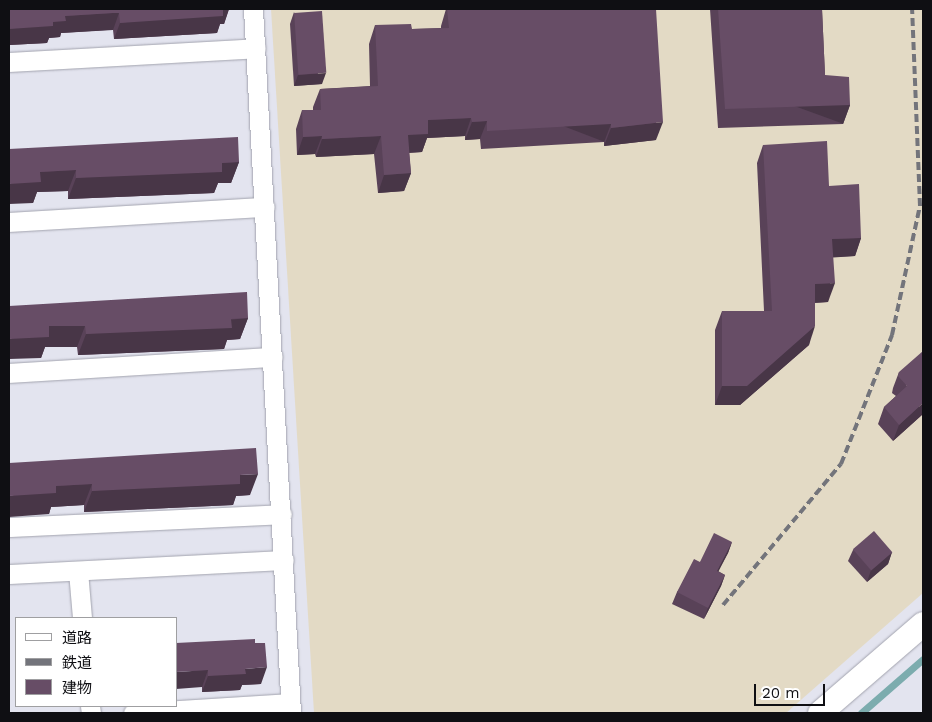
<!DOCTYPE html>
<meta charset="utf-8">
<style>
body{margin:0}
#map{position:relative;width:932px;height:722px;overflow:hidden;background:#e3e4ef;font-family:"Work Sans","Noto Sans JP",sans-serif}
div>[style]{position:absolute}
.industrial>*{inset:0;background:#e3dac5}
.stream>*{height:7px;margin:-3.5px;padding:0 3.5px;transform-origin:3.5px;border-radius:3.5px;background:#7cacae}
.roads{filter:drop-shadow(0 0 1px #a2a3ae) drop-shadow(0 0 1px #a2a3ae)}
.minor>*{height:19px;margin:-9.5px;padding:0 9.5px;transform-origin:9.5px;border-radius:9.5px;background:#fff}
.tertiary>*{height:24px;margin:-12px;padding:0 12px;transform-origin:12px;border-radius:12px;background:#fff}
.rail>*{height:4px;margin-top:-2px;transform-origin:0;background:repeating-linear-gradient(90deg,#73747b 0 8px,transparent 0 12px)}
.wall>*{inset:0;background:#594258}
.shaded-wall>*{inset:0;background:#483647;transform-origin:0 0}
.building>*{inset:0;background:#674d66;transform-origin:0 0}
span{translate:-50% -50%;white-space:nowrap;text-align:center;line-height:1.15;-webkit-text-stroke:5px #fff;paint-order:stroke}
.frame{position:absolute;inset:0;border:10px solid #0f0f13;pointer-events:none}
.legend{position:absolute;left:15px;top:617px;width:162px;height:90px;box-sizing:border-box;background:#fff;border:1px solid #9f9fa1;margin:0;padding:6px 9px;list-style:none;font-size:15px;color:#0f0f13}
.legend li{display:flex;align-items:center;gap:10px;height:25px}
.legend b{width:25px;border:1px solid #9f9fa1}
.scale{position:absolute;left:754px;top:684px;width:71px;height:22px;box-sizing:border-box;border:2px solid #0f0f13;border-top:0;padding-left:6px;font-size:15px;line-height:18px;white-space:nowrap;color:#0f0f13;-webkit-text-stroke:4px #fff;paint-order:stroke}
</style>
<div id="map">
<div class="industrial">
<div style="clip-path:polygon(271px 9px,923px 9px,923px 593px,786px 713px,314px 713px)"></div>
</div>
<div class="stream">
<div style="left:861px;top:713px;width:82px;rotate:-41.1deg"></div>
</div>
<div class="roads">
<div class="minor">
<div style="left:253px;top:9px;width:705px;rotate:86.91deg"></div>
<div style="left:9px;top:62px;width:247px;rotate:-3.2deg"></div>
<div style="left:9px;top:222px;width:256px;rotate:-3.4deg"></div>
<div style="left:9px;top:373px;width:264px;rotate:-3.5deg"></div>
<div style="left:9px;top:527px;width:273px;rotate:-2.7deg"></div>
<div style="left:78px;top:571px;width:47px;rotate:85.1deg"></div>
<div style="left:9px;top:574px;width:275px;rotate:-2.9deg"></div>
<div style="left:90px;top:706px;width:7px;rotate:82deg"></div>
<div style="left:133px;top:713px;width:157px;rotate:-3.6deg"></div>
</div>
<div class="tertiary">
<div style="left:820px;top:713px;width:136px;rotate:-40.8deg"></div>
</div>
</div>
<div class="rail">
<div style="left:723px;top:605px;width:184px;rotate:-50.1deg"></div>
<div style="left:841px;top:464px;width:139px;rotate:-68.4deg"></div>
<div style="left:892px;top:335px;width:132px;rotate:-77.8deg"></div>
<div style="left:920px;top:206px;width:197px;rotate:-92.3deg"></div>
</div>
<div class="wall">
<div style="clip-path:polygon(9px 9px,229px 9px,224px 24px,220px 24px,217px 33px,114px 39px,113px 30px,107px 30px,61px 33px,60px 37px,49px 38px,47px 43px,9px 45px)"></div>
<div style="clip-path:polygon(446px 9px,656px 9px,656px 140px,604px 146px,604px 142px,481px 149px,480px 139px,465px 140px,465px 136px,427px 138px,422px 152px,409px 153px,411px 173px,404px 191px,378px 193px,374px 154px,316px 157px,315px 154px,297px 155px,296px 129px,302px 110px,313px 110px,313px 107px,320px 89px,370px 86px,369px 44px,375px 25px,412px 29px,441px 28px,441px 26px)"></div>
<div style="clip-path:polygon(710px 9px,822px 9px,825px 75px,850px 105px,843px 124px,718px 128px)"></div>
<div style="clip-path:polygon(294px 12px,322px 84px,294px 86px,290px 24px)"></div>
<div style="clip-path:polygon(763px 145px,829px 186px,861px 238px,855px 256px,833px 257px,828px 302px,815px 303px,809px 345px,740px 405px,715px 405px,715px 330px,722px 311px,764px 311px,757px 163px)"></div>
<div style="clip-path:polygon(9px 149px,239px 162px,231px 183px,218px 183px,214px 193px,68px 199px,68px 191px,37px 192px,33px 203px)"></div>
<div style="clip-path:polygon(9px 306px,248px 318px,240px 339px,227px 340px,224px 349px,78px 355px,77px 347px,45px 347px,41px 358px)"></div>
<div style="clip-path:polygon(899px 372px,923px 414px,893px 441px,878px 424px,884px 407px,896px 396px,892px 393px,893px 388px)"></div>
<div style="clip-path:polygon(9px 463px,250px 495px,236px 496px,233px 505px,84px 512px,84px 505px,51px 507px,49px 514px)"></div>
<div style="clip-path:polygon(732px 542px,728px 553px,718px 571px,725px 575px,721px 586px,704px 619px,672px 604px,677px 592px,700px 562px)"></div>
<div style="clip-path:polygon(853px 550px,892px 552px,888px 564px,867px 582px,848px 561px)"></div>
<div style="clip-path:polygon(176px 643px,261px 684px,242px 685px,240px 690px,202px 692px,202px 687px)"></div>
</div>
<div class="shaded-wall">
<div style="clip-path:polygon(223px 9px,229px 9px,224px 24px,220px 24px,217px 33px,114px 39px,120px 23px)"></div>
<div style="clip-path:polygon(113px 13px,119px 13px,113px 30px,61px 33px,60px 37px,49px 38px,47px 43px,9px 45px,9px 29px,53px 22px,65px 16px)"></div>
<div style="clip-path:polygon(326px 73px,322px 84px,294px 86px,298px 75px)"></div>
<div style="left:850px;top:105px;width:20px;height:125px;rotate:110deg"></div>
<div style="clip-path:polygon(471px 118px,465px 136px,427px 138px,422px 152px,402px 153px,408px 135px,428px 120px)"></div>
<div style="clip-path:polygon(487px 121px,480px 139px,465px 140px,472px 122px)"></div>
<div style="clip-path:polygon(663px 122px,656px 140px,604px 146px,611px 128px)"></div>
<div style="left:611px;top:124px;width:19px;height:124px;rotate:111deg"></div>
<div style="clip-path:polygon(322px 136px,315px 154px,297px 155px,303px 137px)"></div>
<div style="clip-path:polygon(381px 136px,374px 154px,316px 157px,322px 139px)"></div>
<div style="clip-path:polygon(239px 162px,231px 183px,218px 183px,214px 193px,68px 199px,76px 178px,222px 163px)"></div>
<div style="clip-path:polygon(76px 170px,68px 191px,37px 192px,33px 203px,9px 204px,9px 184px,40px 172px)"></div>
<div style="clip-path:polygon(411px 173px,404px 191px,378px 193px,384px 175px)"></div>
<div style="clip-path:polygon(861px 238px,855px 256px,826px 258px,832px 239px)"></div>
<div style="clip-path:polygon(835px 283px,828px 302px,809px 303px,815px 284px)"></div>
<div style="clip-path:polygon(248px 318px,240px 339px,227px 340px,224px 349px,78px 355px,86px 334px)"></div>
<div style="clip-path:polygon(49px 326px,85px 326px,77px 347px,45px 347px,41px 358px,9px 359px,9px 339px)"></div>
<div style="clip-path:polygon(815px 326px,809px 345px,740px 405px,715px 405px,722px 386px)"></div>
<div style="clip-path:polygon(923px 403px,923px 414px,893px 441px,899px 425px)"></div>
<div style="clip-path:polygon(258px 474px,250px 495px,236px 496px,233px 505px,84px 512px,92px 491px,240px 475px)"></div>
<div style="clip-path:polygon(92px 484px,84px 505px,51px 507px,49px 514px,9px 517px,9px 496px,56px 486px)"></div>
<div style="clip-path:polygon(732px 542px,728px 553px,713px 582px,717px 571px)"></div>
<div style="clip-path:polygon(892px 552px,888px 564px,867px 582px,871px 570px)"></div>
<div style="clip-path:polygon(725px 575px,721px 586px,704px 619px,708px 608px)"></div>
<div style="clip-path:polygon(267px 667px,261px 684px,242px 685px,240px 690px,202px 692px,208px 676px,245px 669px)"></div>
<div style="clip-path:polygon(208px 670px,202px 687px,176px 689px,176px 672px)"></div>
</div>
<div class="building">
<div style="clip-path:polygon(9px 9px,223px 9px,223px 16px,120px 23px,119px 13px,113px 13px,65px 16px,66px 21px,53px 22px,53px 26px,9px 29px)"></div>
<div style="clip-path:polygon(447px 9px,656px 9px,663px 122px,611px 128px,611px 124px,487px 131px,487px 121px,472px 122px,471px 118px,428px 120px,428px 134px,408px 135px,411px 173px,384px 175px,381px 136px,322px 139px,322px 136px,303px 137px,302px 110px,321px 110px,320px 89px,378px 86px,375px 25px,411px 24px,412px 29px,449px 28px)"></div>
<div style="clip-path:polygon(718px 9px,822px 9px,825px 75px,849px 77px,850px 105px,725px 109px)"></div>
<div style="left:322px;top:11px;width:62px;height:28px;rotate:86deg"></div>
<div style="clip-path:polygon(238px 137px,239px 162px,222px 163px,222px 172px,76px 178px,76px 170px,40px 172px,41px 182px,9px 184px,9px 149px)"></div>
<div style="clip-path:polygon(827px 141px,829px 186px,859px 184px,861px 238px,832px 239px,835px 283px,815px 284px,815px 326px,747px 386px,722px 386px,722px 311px,772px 311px,763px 145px)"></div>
<div style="clip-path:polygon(247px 292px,248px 318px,231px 319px,232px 328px,86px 334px,85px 326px,49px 326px,49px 337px,9px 339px,9px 306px)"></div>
<div style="clip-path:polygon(923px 351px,923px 403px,899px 425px,884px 407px,907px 386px,898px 376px,899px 372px)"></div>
<div style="clip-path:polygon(256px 448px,258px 474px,240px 475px,240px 484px,92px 491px,92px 484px,56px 486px,56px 493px,9px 496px,9px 463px)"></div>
<div style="left:874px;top:531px;width:28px;height:28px;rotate:49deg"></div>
<div style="clip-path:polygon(714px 533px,732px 542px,717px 571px,725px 575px,708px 608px,677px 592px,694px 559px,700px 562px)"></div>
<div style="clip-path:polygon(255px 639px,255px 643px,265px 643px,267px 667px,245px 669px,246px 674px,208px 676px,208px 670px,176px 672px,176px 643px)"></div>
</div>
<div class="frame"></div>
<ul class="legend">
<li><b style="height:6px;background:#fff"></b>道路</li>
<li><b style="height:6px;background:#73747b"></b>鉄道</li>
<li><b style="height:14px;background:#674d66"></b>建物</li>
</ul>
<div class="scale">20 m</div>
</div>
